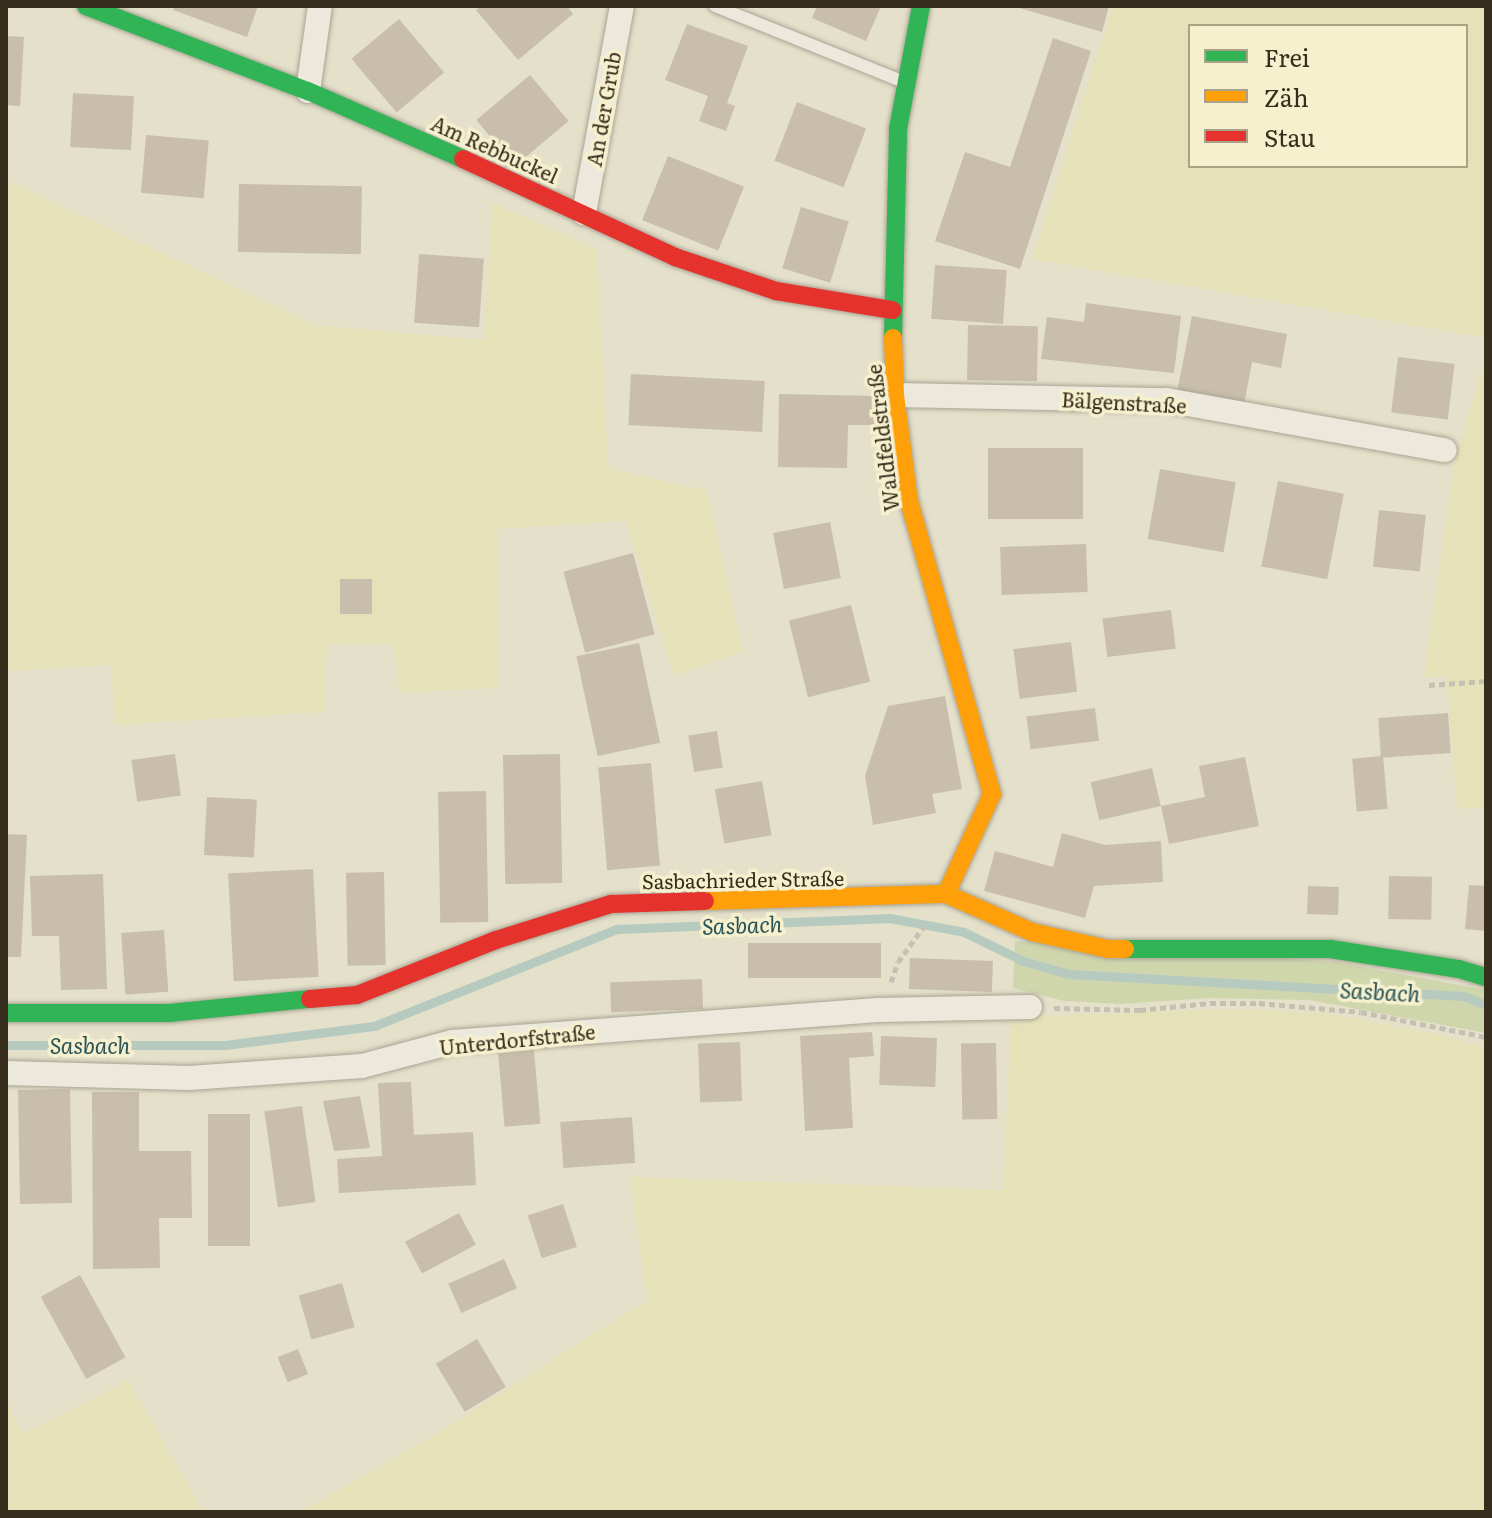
<!DOCTYPE html>
<meta charset="utf-8">
<style>
body{margin:0}
#map{position:relative;width:1492px;height:1518px;overflow:hidden;background:#e4e0ca;font-family:Literata,serif}
div>[style]{position:absolute}
.farmland>*{inset:0;background:#e5e2ba}
.green>*{inset:0;background:#d0d6ac}
.stream>*{height:9px;margin:-4.5px;padding:0 4.5px;transform-origin:4.5px;border-radius:4.5px;background:#b6cac0}
.building>*{inset:0;background:#c8beab;transform-origin:0 0}
.path>*{height:5px;margin-top:-2.5px;transform-origin:0;background:repeating-linear-gradient(90deg,#c4c1b3 0 6px,transparent 0 10px)}
.roads{filter:drop-shadow(0 0 2px #a9a494) drop-shadow(0 0 2px #a9a494)}
.lane>*{height:12px;margin:-6px;padding:0 6px;transform-origin:6px;border-radius:6px;background:#ece9dc}
.street>*{height:24px;margin:-12px;padding:0 12px;transform-origin:12px;border-radius:12px;background:#ece9dc}
.fast>*{height:18px;margin:-9px;padding:0 9px;transform-origin:9px;border-radius:9px;background:#30b455}
.slow>*{height:18px;margin:-9px;padding:0 9px;transform-origin:9px;border-radius:9px;background:#ff9f0a}
.jam>*{height:18px;margin:-9px;padding:0 9px;transform-origin:9px;border-radius:9px;background:#e5322d}
span{translate:-50% -50%;white-space:nowrap;text-align:center;line-height:1.15;-webkit-text-stroke:7px #f6f0cf;paint-order:stroke}
.street-label{font-size:20px;color:#372d1c}
.water-label{font-size:22px;color:#2a5558;font-style:italic}
.frame{position:absolute;inset:0;border:8px solid #372d1c;pointer-events:none}
.legend{position:absolute;left:1188px;top:24px;width:280px;height:144px;box-sizing:border-box;background:#f6f0cf;border:2px solid #aaa287;margin:0;padding:10px 14px;list-style:none;font-size:24px;color:#372d1c}
.legend li{display:flex;align-items:center;gap:16px;height:40px}
.legend b{width:40px;border:2px solid #aaa287}
</style>
<div id="map">
<div class="farmland">
<div style="clip-path:polygon(evenodd,1113px 6px,1486px 6px,1486px 338px,1032px 259px,1113px 6px,1190px 26px,1466px 26px,1466px 166px,1190px 166px,1190px 26px)"></div>
<div style="clip-path:polygon(6px 180px,315px 325px,484px 340px,492px 203px,597px 249px,608px 468px,707px 491px,743px 652px,674px 676px,626px 521px,498px 529px,497px 688px,399px 693px,394px 644px,327px 645px,324px 712px,115px 725px,111px 665px,6px 671px)"></div>
<div style="clip-path:polygon(1486px 356px,1486px 807px,1457px 809px,1447px 677px,1424px 677px,1454px 464px)"></div>
<div style="clip-path:polygon(1228px 1009px,1324px 1013px,1433px 1033px,1486px 1047px,1486px 1512px,300px 1512px,441px 1431px,647px 1300px,630px 1177px,1003px 1190px,1011px 1017px)"></div>
<div style="clip-path:polygon(128px 1380px,204px 1512px,6px 1512px,6px 1400px,23px 1434px)"></div>
</div>
<div class="green">
<div style="clip-path:polygon(1015px 941px,1336px 962px,1486px 990px,1486px 1033px,1309px 1000px,1209px 998px,1121px 1004px,1064px 1001px,1013px 988px)"></div>
</div>
<div class="stream">
<div style="left:6px;top:1045px;width:219px"></div>
<div style="left:225px;top:1045px;width:150px;rotate:-7.3deg"></div>
<div style="left:374px;top:1026px;width:262px;rotate:-21.8deg"></div>
<div style="left:617px;top:929px;width:273px;rotate:-2.3deg"></div>
<div style="left:890px;top:918px;width:75px;rotate:10.7deg"></div>
<div style="left:964px;top:932px;width:66px;rotate:26.2deg"></div>
<div style="left:1023px;top:961px;width:48px;rotate:15.8deg"></div>
<div style="left:1069px;top:974px;width:395px;rotate:3.2deg"></div>
<div style="left:1463px;top:996px;width:25px;rotate:21deg"></div>
</div>
<div class="building">
<div style="clip-path:polygon(175px 6px,258px 6px,247px 37px,173px 10px)"></div>
<div style="clip-path:polygon(482px 6px,567px 6px,573px 14px,518px 60px,476px 10px)"></div>
<div style="clip-path:polygon(817px 6px,881px 6px,866px 41px,812px 18px)"></div>
<div style="clip-path:polygon(1013px 6px,1109px 6px,1102px 32px)"></div>
<div style="left:399px;top:19px;width:70px;height:62px;rotate:50deg"></div>
<div style="clip-path:polygon(687px 24px,748px 46px,727px 103px,735px 106px,726px 131px,699px 121px,708px 96px,665px 80px)"></div>
<div style="clip-path:polygon(6px 36px,24px 37px,20px 106px,6px 105px)"></div>
<div style="clip-path:polygon(1053px 38px,1091px 51px,1020px 269px,935px 241px,965px 152px,1010px 167px)"></div>
<div style="left:530px;top:75px;width:60px;height:70px;rotate:50deg"></div>
<div style="left:73px;top:93px;width:61px;height:54px;rotate:3deg"></div>
<div style="left:797px;top:102px;width:74px;height:63px;rotate:21deg"></div>
<div style="left:146px;top:135px;width:63px;height:58px;rotate:5deg"></div>
<div style="left:668px;top:156px;width:82px;height:69px;rotate:22deg"></div>
<div style="left:239px;top:184px;width:123px;height:68px;rotate:1deg"></div>
<div style="left:801px;top:207px;width:50px;height:64px;rotate:17deg"></div>
<div style="left:419px;top:254px;width:65px;height:69px;rotate:4deg"></div>
<div style="left:935px;top:265px;width:72px;height:54px;rotate:4deg"></div>
<div style="clip-path:polygon(1086px 303px,1181px 316px,1174px 373px,1041px 359px,1047px 317px,1084px 322px)"></div>
<div style="clip-path:polygon(1192px 316px,1287px 334px,1281px 368px,1252px 362px,1244px 405px,1177px 392px)"></div>
<div style="left:968px;top:325px;width:70px;height:55px;rotate:1deg"></div>
<div style="left:1398px;top:357px;width:57px;height:56px;rotate:7deg"></div>
<div style="left:631px;top:374px;width:134px;height:51px;rotate:3deg"></div>
<div style="clip-path:polygon(779px 394px,876px 396px,875px 425px,848px 425px,847px 468px,778px 467px)"></div>
<div style="left:1083px;top:448px;width:71px;height:95px;rotate:90deg"></div>
<div style="left:1160px;top:469px;width:77px;height:71px;rotate:10deg"></div>
<div style="left:1278px;top:481px;width:67px;height:87px;rotate:11deg"></div>
<div style="left:1379px;top:510px;width:47px;height:57px;rotate:6deg"></div>
<div style="left:830px;top:522px;width:57px;height:58px;rotate:79deg"></div>
<div style="left:1086px;top:544px;width:48px;height:86px;rotate:88deg"></div>
<div style="left:633px;top:553px;width:84px;height:72px;rotate:75deg"></div>
<div style="left:340px;top:579px;width:32px;height:35px"></div>
<div style="left:851px;top:605px;width:79px;height:64px;rotate:76deg"></div>
<div style="left:1171px;top:610px;width:39px;height:69px;rotate:83deg"></div>
<div style="left:1071px;top:642px;width:50px;height:58px;rotate:83deg"></div>
<div style="left:639px;top:643px;width:102px;height:64px;rotate:78deg"></div>
<div style="clip-path:polygon(945px 696px,962px 789px,932px 794px,936px 813px,873px 825px,865px 776px,888px 706px)"></div>
<div style="left:1095px;top:708px;width:33px;height:69px;rotate:83deg"></div>
<div style="left:1448px;top:713px;width:40px;height:70px;rotate:86deg"></div>
<div style="left:717px;top:731px;width:37px;height:29px;rotate:81deg"></div>
<div style="left:175px;top:754px;width:42px;height:44px;rotate:82deg"></div>
<div style="left:560px;top:754px;width:129px;height:57px;rotate:89deg"></div>
<div style="left:1383px;top:756px;width:53px;height:31px;rotate:85deg"></div>
<div style="clip-path:polygon(1245px 757px,1259px 826px,1169px 844px,1161px 806px,1205px 797px,1199px 766px)"></div>
<div style="left:651px;top:763px;width:103px;height:53px;rotate:85deg"></div>
<div style="left:1152px;top:768px;width:39px;height:63px;rotate:77deg"></div>
<div style="left:762px;top:781px;width:55px;height:48px;rotate:80deg"></div>
<div style="left:486px;top:791px;width:131px;height:48px;rotate:89deg"></div>
<div style="left:207px;top:797px;width:50px;height:58px;rotate:3deg"></div>
<div style="clip-path:polygon(1062px 833px,1105px 845px,1161px 841px,1163px 882px,1094px 886px,1085px 918px,984px 891px,995px 851px,1053px 867px)"></div>
<div style="clip-path:polygon(6px 834px,27px 835px,21px 957px,6px 957px)"></div>
<div style="left:313px;top:869px;width:108px;height:85px;rotate:87deg"></div>
<div style="left:384px;top:872px;width:93px;height:38px;rotate:89deg"></div>
<div style="clip-path:polygon(103px 874px,107px 989px,61px 990px,59px 936px,32px 936px,30px 876px)"></div>
<div style="left:1389px;top:876px;width:43px;height:43px;rotate:1deg"></div>
<div style="clip-path:polygon(1469px 885px,1486px 886px,1486px 931px,1465px 929px)"></div>
<div style="left:1308px;top:886px;width:31px;height:28px;rotate:2deg"></div>
<div style="left:164px;top:930px;width:62px;height:43px;rotate:86deg"></div>
<div style="left:881px;top:943px;width:35px;height:133px;rotate:90deg"></div>
<div style="left:910px;top:958px;width:83px;height:31px;rotate:2deg"></div>
<div style="left:702px;top:979px;width:30px;height:92px;rotate:88deg"></div>
<div style="clip-path:polygon(872px 1032px,874px 1056px,849px 1058px,853px 1128px,805px 1131px,800px 1036px)"></div>
<div style="left:881px;top:1036px;width:56px;height:49px;rotate:2deg"></div>
<div style="left:740px;top:1042px;width:59px;height:42px;rotate:88deg"></div>
<div style="left:996px;top:1043px;width:76px;height:35px;rotate:89deg"></div>
<div style="left:534px;top:1050px;width:74px;height:36px;rotate:85deg"></div>
<div style="clip-path:polygon(411px 1082px,414px 1135px,473px 1132px,476px 1185px,339px 1193px,337px 1159px,382px 1156px,378px 1083px)"></div>
<div style="left:70px;top:1089px;width:114px;height:52px;rotate:89deg"></div>
<div style="clip-path:polygon(92px 1092px,139px 1092px,139px 1151px,191px 1151px,192px 1218px,159px 1218px,160px 1268px,93px 1269px)"></div>
<div style="clip-path:polygon(360px 1096px,370px 1148px,334px 1151px,323px 1101px)"></div>
<div style="left:302px;top:1106px;width:97px;height:38px;rotate:82deg"></div>
<div style="left:208px;top:1114px;width:42px;height:132px"></div>
<div style="left:632px;top:1117px;width:46px;height:72px;rotate:86deg"></div>
<div style="left:563px;top:1204px;width:45px;height:37px;rotate:72deg"></div>
<div style="left:459px;top:1213px;width:36px;height:61px;rotate:62deg"></div>
<div style="left:504px;top:1259px;width:32px;height:61px;rotate:66deg"></div>
<div style="left:80px;top:1275px;width:94px;height:45px;rotate:61deg"></div>
<div style="left:342px;top:1283px;width:46px;height:45px;rotate:74deg"></div>
<div style="left:477px;top:1339px;width:56px;height:48px;rotate:59deg"></div>
<div style="left:298px;top:1349px;width:27px;height:22px;rotate:68deg"></div>
</div>
<div class="path">
<div style="left:1429px;top:685px;width:57px;rotate:-4deg"></div>
<div style="left:891px;top:982px;width:21px;rotate:-71deg"></div>
<div style="left:898px;top:962px;width:44px;rotate:-54.2deg"></div>
<div style="left:1054px;top:1008px;width:86px;rotate:1.3deg"></div>
<div style="left:1140px;top:1010px;width:70px;rotate:-5.7deg"></div>
<div style="left:1210px;top:1003px;width:49px"></div>
<div style="left:1259px;top:1003px;width:102px;rotate:5deg"></div>
<div style="left:1361px;top:1012px;width:127px;rotate:11.3deg"></div>
</div>
<div class="roads">
<div class="lane">
<div style="left:715px;top:6px;width:204px;rotate:21.9deg"></div>
</div>
<div class="street">
<div style="left:308px;top:91px;width:86px;rotate:-82deg"></div>
<div style="left:584px;top:213px;width:210px;rotate:-79.6deg"></div>
<div style="left:895px;top:395px;width:271px;rotate:1.1deg"></div>
<div style="left:1166px;top:400px;width:283px;rotate:10.2deg"></div>
<div style="left:6px;top:1073px;width:183px;rotate:1.6deg"></div>
<div style="left:189px;top:1078px;width:173px;rotate:-4deg"></div>
<div style="left:362px;top:1066px;width:93px;rotate:-14.9deg"></div>
<div style="left:452px;top:1042px;width:430px;rotate:-4.3deg"></div>
<div style="left:881px;top:1010px;width:149px;rotate:-1.2deg"></div>
</div>
<div class="fast">
<div style="left:86px;top:6px;width:238px;rotate:21deg"></div>
<div style="left:308px;top:91px;width:169px;rotate:23.7deg"></div>
<div style="left:893px;top:338px;width:209px;rotate:-88.6deg"></div>
<div style="left:898px;top:129px;width:125px;rotate:-79.4deg"></div>
<div style="left:1125px;top:949px;width:205px"></div>
<div style="left:1330px;top:949px;width:131px;rotate:8.8deg"></div>
<div style="left:1459px;top:969px;width:28px;rotate:17deg"></div>
<div style="left:6px;top:1013px;width:163px"></div>
<div style="left:169px;top:1013px;width:142px;rotate:-5.7deg"></div>
</div>
<div class="slow">
<div style="left:893px;top:338px;width:57px;rotate:88deg"></div>
<div style="left:895px;top:395px;width:107px;rotate:82.5deg"></div>
<div style="left:909px;top:501px;width:305px;rotate:74.2deg"></div>
<div style="left:992px;top:794px;width:110px;rotate:114.7deg"></div>
<div style="left:705px;top:901px;width:241px;rotate:-1.7deg"></div>
<div style="left:946px;top:894px;width:94px;rotate:23.8deg"></div>
<div style="left:1032px;top:932px;width:78px;rotate:12.6deg"></div>
<div style="left:1108px;top:949px;width:17px"></div>
</div>
<div class="jam">
<div style="left:463px;top:159px;width:234px;rotate:24.8deg"></div>
<div style="left:675px;top:257px;width:107px;rotate:18.6deg"></div>
<div style="left:776px;top:291px;width:118px;rotate:9.3deg"></div>
<div style="left:310px;top:999px;width:47px;rotate:-4.9deg"></div>
<div style="left:357px;top:995px;width:149px;rotate:-21.6deg"></div>
<div style="left:496px;top:940px;width:121px;rotate:-17.4deg"></div>
<div style="left:611px;top:904px;width:94px;rotate:-1.8deg"></div>
</div>
</div>
<div class="street-label">
<span style="left:603px;top:109px;rotate:-80deg">An der Grub</span>
<span style="left:495px;top:149px;rotate:24deg">Am Rebbuckel</span>
<span style="left:1124px;top:402px;rotate:3deg">Bälgenstraße</span>
<span style="left:882px;top:438px;rotate:-97deg">Waldfeldstraße</span>
<span style="left:743px;top:879px;rotate:-1deg">Sasbachrieder Straße</span>
<span style="left:517px;top:1039px;rotate:-6deg">Unterdorfstraße</span>
</div>
<div class="water-label">
<span style="left:742px;top:924px;rotate:-2deg">Sasbach</span>
<span style="left:1380px;top:991px;rotate:3deg">Sasbach</span>
<span style="left:90px;top:1045px">Sasbach</span>
</div>
<div class="frame"></div>
<ul class="legend">
<li><b style="height:10px;background:#30b455"></b>Frei</li>
<li><b style="height:10px;background:#ff9f0a"></b>Zäh</li>
<li><b style="height:10px;background:#e5322d"></b>Stau</li>
</ul>
</div>
